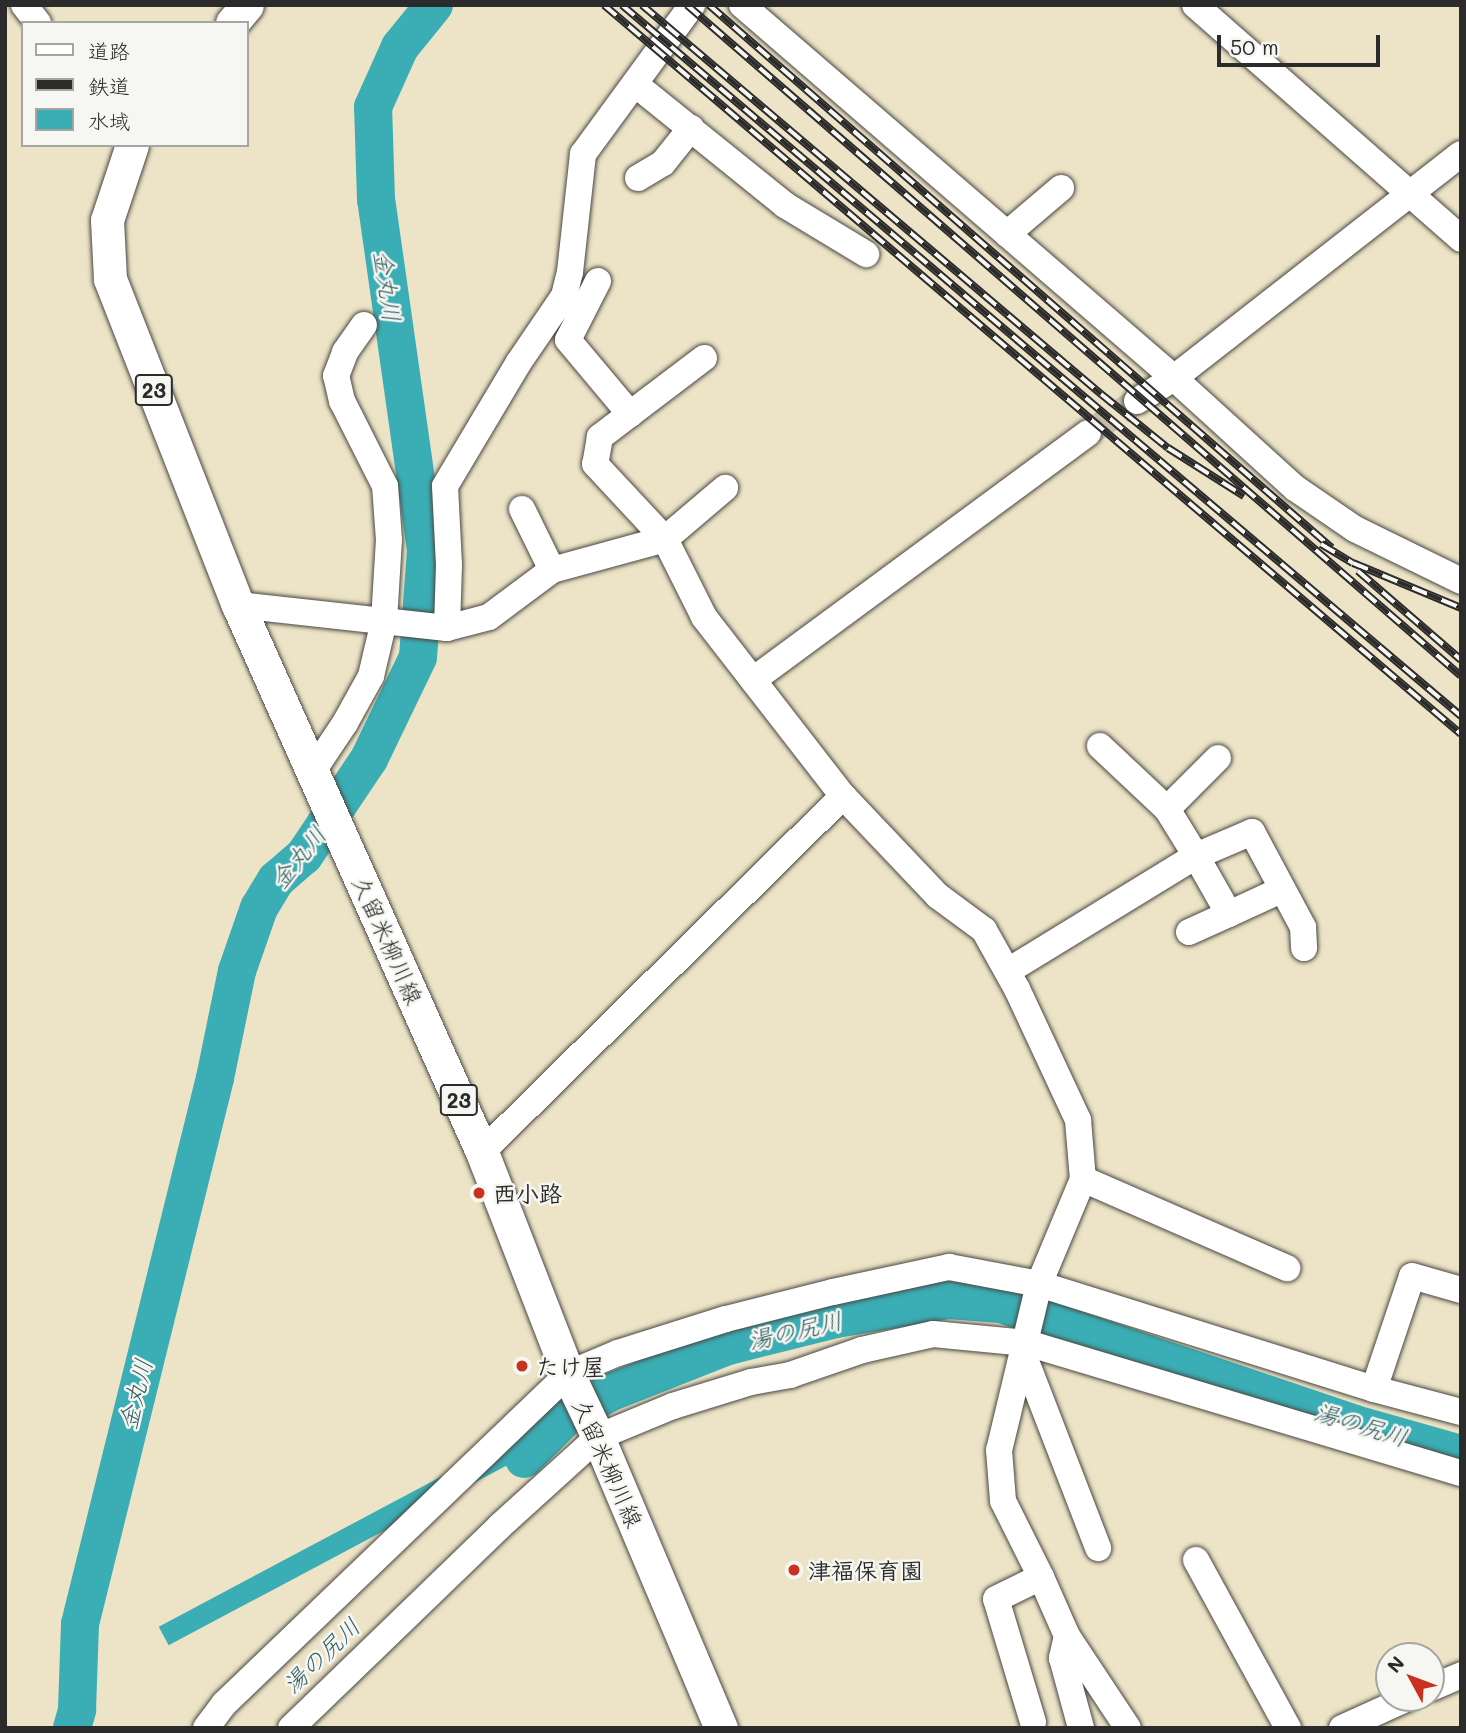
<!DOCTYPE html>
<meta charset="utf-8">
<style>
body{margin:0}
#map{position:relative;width:1466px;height:1733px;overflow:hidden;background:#ede3c6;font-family:Mali,"Klee One",sans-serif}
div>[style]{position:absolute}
.water>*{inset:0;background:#3badb4;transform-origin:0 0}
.river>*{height:38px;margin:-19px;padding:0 19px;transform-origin:19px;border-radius:19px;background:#3badb4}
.minor-tunnel>*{height:26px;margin-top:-13px;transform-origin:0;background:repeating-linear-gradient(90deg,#c6bea7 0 26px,transparent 0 39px)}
.roads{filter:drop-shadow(0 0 2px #484742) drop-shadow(0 0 2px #484742)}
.minor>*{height:26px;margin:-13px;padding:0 13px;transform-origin:13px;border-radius:13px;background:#fff}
.major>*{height:33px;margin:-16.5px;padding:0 16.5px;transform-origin:16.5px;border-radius:16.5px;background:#fff}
.rail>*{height:8px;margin-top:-4px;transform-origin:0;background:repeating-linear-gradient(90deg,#f6f6f2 0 16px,#2b2b2b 0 32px);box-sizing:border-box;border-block:2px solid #2b2b2b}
.dots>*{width:19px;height:19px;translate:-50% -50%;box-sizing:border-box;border:4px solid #f6f6f2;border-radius:50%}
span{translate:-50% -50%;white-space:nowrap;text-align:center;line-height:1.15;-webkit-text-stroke:5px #f6f6f2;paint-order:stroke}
.shield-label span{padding:2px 5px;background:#f6f6f2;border:2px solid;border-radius:5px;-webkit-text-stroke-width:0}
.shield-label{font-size:21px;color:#2b2b2b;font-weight:700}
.street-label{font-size:23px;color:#2b2b2b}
.poi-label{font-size:23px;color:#2b2b2b;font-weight:700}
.left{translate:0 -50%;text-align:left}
.water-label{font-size:24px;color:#315f62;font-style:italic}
.frame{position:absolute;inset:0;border:7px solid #2b2b2b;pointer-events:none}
.legend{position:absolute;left:21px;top:21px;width:228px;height:126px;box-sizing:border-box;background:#f6f6f2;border:2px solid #a5a5a2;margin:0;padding:9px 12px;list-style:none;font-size:21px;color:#2b2b2b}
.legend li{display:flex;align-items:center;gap:14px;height:35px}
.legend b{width:35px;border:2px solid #a5a5a2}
.north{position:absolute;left:1375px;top:1642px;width:70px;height:70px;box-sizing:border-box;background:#f6f6f2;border:2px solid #a5a5a2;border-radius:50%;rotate:311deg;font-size:19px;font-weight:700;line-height:28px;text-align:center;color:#2b2b2b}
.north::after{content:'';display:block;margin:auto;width:24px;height:32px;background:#c8321e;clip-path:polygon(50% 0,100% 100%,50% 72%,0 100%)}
.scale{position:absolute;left:1217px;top:35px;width:163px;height:32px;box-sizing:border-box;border:4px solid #2b2b2b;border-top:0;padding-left:9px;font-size:21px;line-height:24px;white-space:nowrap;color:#2b2b2b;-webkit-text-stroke:5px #f6f6f2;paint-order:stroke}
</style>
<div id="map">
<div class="water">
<div style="left:557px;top:1415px;width:21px;height:451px;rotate:62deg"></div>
</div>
<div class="river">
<div style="left:524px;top:1459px;width:59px;rotate:-45deg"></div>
<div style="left:566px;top:1417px;width:51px;rotate:-29.1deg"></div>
<div style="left:611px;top:1392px;width:126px;rotate:-21.5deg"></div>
<div style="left:728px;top:1346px;width:111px;rotate:-14deg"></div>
<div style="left:836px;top:1319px;width:114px;rotate:-9.6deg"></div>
<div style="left:948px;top:1300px;width:53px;rotate:4.3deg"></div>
<div style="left:1001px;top:1304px;width:374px;rotate:18.7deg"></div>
<div style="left:1355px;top:1424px;width:110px;rotate:15.8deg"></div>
<div style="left:72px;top:1728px;width:19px;rotate:-74deg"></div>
<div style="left:77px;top:1710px;width:86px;rotate:-88deg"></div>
<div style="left:80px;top:1624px;width:562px;rotate:-76.11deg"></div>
<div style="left:215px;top:1078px;width:109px;rotate:-78.4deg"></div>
<div style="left:237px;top:971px;width:67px;rotate:-70.8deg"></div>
<div style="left:259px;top:908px;width:33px;rotate:-59deg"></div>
<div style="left:276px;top:880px;width:37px;rotate:-41deg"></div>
<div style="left:304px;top:856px;width:117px;rotate:-56.2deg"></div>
<div style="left:369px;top:759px;width:113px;rotate:-64.3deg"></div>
<div style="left:418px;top:657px;width:107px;rotate:-85.7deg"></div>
<div style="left:426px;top:550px;width:354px;rotate:-98.1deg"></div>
<div style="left:376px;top:200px;width:93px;rotate:-91.8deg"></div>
<div style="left:373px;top:107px;width:66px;rotate:-65.8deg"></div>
<div style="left:400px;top:47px;width:54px;rotate:-51deg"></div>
</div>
<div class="minor-tunnel">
<div style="left:1088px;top:433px;width:59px;rotate:-33.1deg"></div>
</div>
<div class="roads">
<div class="minor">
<div style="left:24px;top:5px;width:23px;rotate:52deg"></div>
<div style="left:742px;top:5px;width:571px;rotate:40.81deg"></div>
<div style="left:1174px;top:378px;width:164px;rotate:42.3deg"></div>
<div style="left:1295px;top:488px;width:73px;rotate:34.3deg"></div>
<div style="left:1355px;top:529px;width:118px;rotate:26.1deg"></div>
<div style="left:1195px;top:5px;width:354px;rotate:41.3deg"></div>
<div style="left:635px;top:84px;width:193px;rotate:38.9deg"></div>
<div style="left:785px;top:205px;width:95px;rotate:31.2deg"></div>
<div style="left:638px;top:178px;width:29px;rotate:-31deg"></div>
<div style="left:663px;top:163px;width:45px;rotate:-51.3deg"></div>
<div style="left:1007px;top:234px;width:71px;rotate:-40.4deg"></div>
<div style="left:598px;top:281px;width:66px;rotate:117deg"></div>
<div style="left:568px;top:340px;width:97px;rotate:50deg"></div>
<div style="left:704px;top:358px;width:131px;rotate:142.8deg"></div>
<div style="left:600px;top:437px;width:27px;rotate:100deg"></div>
<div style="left:595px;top:464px;width:103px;rotate:47deg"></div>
<div style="left:665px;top:539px;width:79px;rotate:-40.4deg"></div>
<div style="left:1137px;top:401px;width:44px;rotate:-31.9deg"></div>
<div style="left:1174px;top:378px;width:364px;rotate:-38deg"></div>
<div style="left:522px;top:509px;width:68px;rotate:63.8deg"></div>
<div style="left:238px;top:605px;width:210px;rotate:6.3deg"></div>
<div style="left:447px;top:628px;width:43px;rotate:-14.7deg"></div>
<div style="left:489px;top:617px;width:79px;rotate:-36.7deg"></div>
<div style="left:552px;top:570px;width:117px;rotate:-15.3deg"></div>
<div style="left:665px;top:539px;width:87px;rotate:63.4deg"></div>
<div style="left:704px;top:617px;width:227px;rotate:52.2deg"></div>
<div style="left:843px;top:796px;width:138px;rotate:46.5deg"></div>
<div style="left:938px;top:896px;width:57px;rotate:36.5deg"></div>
<div style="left:984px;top:930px;width:68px;rotate:60.8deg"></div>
<div style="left:1017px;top:989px;width:145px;rotate:65deg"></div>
<div style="left:1078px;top:1120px;width:59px;rotate:85.2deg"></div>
<div style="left:1083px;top:1179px;width:114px;rotate:112.7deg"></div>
<div style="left:1039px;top:1284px;width:171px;rotate:103.5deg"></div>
<div style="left:999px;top:1450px;width:51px;rotate:85.5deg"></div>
<div style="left:1003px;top:1501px;width:85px;rotate:63.4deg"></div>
<div style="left:1041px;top:1577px;width:64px;rotate:66.2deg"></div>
<div style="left:1067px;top:1636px;width:110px;rotate:56.5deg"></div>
<div style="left:447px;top:628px;width:63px;rotate:-88.2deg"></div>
<div style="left:449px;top:565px;width:79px;rotate:-92.9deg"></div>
<div style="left:445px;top:486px;width:144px;rotate:-59.2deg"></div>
<div style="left:519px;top:362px;width:80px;rotate:-55.7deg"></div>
<div style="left:564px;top:296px;width:25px;rotate:-76deg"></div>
<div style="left:570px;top:272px;width:119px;rotate:-83.7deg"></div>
<div style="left:583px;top:154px;width:185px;rotate:-53.8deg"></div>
<div style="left:753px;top:680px;width:416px;rotate:-36.4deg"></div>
<div style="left:313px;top:771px;width:58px;rotate:-56.3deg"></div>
<div style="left:345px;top:723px;width:54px;rotate:-61deg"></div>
<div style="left:371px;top:676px;width:57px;rotate:-76.7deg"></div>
<div style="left:384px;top:621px;width:81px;rotate:-86.5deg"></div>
<div style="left:389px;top:540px;width:54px;rotate:-94.2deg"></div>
<div style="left:385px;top:486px;width:95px;rotate:-116.8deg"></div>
<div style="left:342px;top:401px;width:26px;rotate:-103deg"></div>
<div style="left:336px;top:376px;width:26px;rotate:-69deg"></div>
<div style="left:345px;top:352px;width:33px;rotate:-55deg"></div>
<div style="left:1167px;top:809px;width:72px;rotate:-45deg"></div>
<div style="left:1229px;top:914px;width:57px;rotate:-24.8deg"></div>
<div style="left:1189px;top:932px;width:44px;rotate:-24.2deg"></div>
<div style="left:1229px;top:914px;width:67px;rotate:-119.6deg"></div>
<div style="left:1196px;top:856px;width:61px;rotate:-23.2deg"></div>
<div style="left:1252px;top:832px;width:108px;rotate:61.8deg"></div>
<div style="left:1303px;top:927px;width:21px;rotate:87deg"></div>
<div style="left:1008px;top:971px;width:220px;rotate:-31.5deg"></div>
<div style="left:1196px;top:856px;width:55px;rotate:-121.7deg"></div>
<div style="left:1167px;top:809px;width:92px;rotate:-136.8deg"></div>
<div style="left:482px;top:1152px;width:507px;rotate:-44.6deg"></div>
<div style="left:1083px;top:1179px;width:223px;rotate:23.6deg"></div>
<div style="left:1024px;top:1356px;width:206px;rotate:68.9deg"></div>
<div style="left:1374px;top:1389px;width:119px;rotate:-71.4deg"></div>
<div style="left:1412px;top:1276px;width:51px;rotate:15.9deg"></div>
<div style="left:1196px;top:1560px;width:192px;rotate:61.3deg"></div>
<div style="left:1067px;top:1636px;width:23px;rotate:103deg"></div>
<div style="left:1062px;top:1658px;width:73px;rotate:74.8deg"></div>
<div style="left:1431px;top:1688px;width:33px;rotate:-23deg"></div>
<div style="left:1033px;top:1722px;width:128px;rotate:-106.7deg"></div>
<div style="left:996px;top:1599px;width:50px;rotate:-26.1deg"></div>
<div style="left:206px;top:1728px;width:30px;rotate:-53deg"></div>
<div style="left:224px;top:1704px;width:477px;rotate:-43.8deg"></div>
<div style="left:568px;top:1374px;width:54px;rotate:-22.8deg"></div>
<div style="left:618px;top:1353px;width:113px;rotate:-17.5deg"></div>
<div style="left:726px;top:1319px;width:110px;rotate:-14.2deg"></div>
<div style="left:833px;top:1292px;width:119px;rotate:-12.2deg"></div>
<div style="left:949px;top:1267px;width:92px;rotate:10.7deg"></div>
<div style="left:1039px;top:1284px;width:351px;rotate:17.4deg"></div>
<div style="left:1374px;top:1389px;width:90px;rotate:14.8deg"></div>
<div style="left:291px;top:1728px;width:291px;rotate:-44deg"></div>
<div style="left:500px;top:1526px;width:132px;rotate:-42.2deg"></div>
<div style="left:598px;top:1437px;width:81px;rotate:-22.5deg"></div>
<div style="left:673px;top:1406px;width:82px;rotate:-17.1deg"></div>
<div style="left:751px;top:1382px;width:40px;rotate:-10deg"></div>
<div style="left:790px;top:1375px;width:76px;rotate:-19.1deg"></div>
<div style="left:862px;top:1350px;width:73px;rotate:-12.7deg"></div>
<div style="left:933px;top:1334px;width:94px;rotate:5.5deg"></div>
<div style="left:1027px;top:1343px;width:453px;rotate:16.7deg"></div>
<div style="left:1342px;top:1728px;width:72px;rotate:-24.4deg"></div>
</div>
<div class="major">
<div style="left:232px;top:23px;width:23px;rotate:-50deg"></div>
<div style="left:132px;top:145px;width:79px;rotate:108.4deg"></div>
<div style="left:107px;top:220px;width:59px;rotate:87.1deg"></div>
<div style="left:110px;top:279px;width:350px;rotate:68.6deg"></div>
<div style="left:238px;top:605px;width:599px;rotate:65.96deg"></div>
<div style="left:482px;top:1152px;width:238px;rotate:68.8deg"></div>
<div style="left:568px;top:1374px;width:70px;rotate:64.5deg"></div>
<div style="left:598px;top:1437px;width:316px;rotate:67.1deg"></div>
</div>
</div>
<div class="rail">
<div style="left:604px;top:5px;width:1125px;rotate:40.39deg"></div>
<div style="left:622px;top:5px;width:1100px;rotate:40.28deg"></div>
<div style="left:642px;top:5px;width:602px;rotate:40.28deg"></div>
<div style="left:1101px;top:394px;width:86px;rotate:38.9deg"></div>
<div style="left:1168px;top:448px;width:90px;rotate:32.3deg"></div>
<div style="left:687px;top:5px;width:1024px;rotate:40.92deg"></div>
<div style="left:709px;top:5px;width:826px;rotate:41.08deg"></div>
<div style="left:1321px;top:544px;width:37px;rotate:31deg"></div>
<div style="left:1353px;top:563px;width:117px;rotate:22.6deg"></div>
<div style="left:1358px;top:571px;width:136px;rotate:40.8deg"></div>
</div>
<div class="dots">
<div style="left:479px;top:1193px;background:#c8321e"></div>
<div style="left:522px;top:1366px;background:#c8321e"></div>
<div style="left:794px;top:1570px;background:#c8321e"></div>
</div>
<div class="shield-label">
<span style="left:154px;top:390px">23</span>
<span style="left:459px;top:1100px">23</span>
</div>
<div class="street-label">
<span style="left:388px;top:940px;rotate:66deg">久留米柳川線</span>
<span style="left:608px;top:1463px;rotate:66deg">久留米柳川線</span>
</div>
<div class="poi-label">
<span class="left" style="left:493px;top:1193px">西小路</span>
<span class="left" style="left:536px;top:1366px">たけ屋</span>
<span class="left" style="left:808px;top:1570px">津福保育園</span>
</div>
<div class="water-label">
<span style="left:388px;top:286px;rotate:82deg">金丸川</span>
<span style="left:298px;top:857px;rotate:-51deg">金丸川</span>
<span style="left:795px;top:1330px;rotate:-13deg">湯の尻川</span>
<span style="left:135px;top:1394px;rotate:-76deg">金丸川</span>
<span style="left:1361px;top:1424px;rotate:17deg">湯の尻川</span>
<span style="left:321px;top:1655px;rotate:-44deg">湯の尻川</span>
</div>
<div class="frame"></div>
<ul class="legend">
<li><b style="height:9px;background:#fff"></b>道路</li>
<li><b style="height:9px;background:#2b2b2b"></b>鉄道</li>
<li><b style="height:19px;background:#3badb4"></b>水域</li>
</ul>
<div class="north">N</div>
<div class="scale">50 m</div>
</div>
